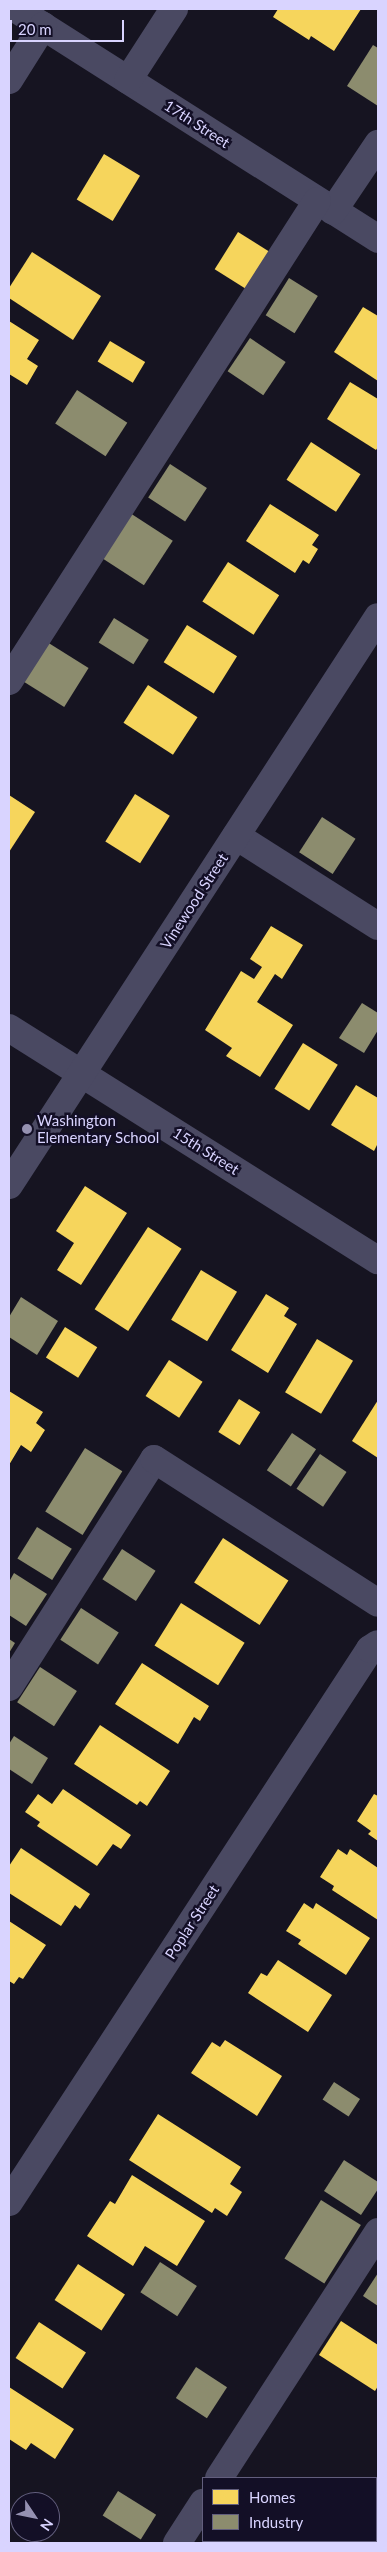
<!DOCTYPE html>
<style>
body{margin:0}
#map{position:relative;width:387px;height:2552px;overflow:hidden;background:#161421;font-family:Lato,sans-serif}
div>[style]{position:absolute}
.homes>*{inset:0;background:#f6d55c;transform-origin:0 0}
.industry>*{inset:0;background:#8c8c6e;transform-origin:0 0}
.minor>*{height:28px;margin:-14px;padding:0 14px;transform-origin:14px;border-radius:14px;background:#4a4962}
.dots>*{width:14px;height:14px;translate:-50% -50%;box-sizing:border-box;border:2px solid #130f26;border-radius:50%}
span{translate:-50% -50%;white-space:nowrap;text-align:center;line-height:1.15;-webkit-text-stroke:5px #130f26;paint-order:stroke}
.street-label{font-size:15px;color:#d9d4ff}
.poi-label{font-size:15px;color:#d9d4ff}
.left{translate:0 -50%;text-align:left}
.frame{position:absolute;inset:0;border:10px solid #d9d4ff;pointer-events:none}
.legend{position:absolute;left:202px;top:2477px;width:175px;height:65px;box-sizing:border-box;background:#130f26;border:1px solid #625e7d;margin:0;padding:6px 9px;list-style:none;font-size:15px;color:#d9d4ff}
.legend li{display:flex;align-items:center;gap:10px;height:25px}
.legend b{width:25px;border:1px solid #625e7d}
.north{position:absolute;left:10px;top:2492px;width:50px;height:50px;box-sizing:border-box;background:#130f26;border:1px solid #625e7d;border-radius:50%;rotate:124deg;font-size:14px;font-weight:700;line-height:20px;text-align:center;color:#d9d4ff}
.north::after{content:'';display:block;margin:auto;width:18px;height:22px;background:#9591b1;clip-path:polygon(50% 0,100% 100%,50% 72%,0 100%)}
.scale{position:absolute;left:10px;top:20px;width:114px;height:22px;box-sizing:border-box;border:2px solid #d9d4ff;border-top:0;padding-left:6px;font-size:15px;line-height:18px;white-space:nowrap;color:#d9d4ff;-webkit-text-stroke:4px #130f26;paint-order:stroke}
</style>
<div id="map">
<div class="homes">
<div style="clip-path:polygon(278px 9px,361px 9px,334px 51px,311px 36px,309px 40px,273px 17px)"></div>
<div style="left:104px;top:154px;width:42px;height:53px;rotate:31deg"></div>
<div style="left:238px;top:232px;width:38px;height:44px;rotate:32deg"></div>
<div style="clip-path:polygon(32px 252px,101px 296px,73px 340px,9px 298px,9px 288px)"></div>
<div style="clip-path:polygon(363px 307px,378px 316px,378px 381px,334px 352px)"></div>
<div style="clip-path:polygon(9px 321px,39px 340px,27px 359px,38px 366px,27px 385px,9px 374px)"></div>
<div style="left:110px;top:341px;width:41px;height:24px;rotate:31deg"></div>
<div style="clip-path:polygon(350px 382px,378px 399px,378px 447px,376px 450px,327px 419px)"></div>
<div style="left:311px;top:442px;width:59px;height:45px;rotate:33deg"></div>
<div style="clip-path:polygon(270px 504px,319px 535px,312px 545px,318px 549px,309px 564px,303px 560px,295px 573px,246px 541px)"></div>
<div style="left:228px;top:562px;width:61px;height:47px;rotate:33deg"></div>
<div style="left:187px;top:625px;width:59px;height:44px;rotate:32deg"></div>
<div style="left:148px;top:685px;width:59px;height:45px;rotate:33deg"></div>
<div style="left:135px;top:794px;width:41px;height:56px;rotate:32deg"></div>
<div style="clip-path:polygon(9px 795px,35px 812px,9px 852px)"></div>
<div style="clip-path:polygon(271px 926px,303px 945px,282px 979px,275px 974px,257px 1002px,293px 1025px,260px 1077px,226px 1056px,232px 1048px,205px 1030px,241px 971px,254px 979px,262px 967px,250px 959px)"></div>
<div style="left:303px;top:1043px;width:41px;height:54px;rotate:32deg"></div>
<div style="clip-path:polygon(356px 1085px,378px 1098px,378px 1143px,374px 1151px,331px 1125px)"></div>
<div style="clip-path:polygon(85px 1186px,127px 1213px,81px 1285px,57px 1270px,74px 1243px,56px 1231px)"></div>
<div style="left:148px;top:1227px;width:40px;height:98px;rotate:33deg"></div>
<div style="left:201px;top:1270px;width:42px;height:58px;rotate:31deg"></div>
<div style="clip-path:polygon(266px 1294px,289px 1308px,284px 1316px,297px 1324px,268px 1373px,231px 1350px)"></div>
<div style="left:65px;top:1327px;width:38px;height:36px;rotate:32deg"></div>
<div style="left:317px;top:1339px;width:42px;height:62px;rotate:31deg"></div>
<div style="left:169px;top:1360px;width:40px;height:43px;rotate:33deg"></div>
<div style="clip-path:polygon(9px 1391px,43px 1412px,36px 1423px,45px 1430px,31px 1452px,21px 1445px,9px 1465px)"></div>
<div style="left:239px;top:1399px;width:25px;height:39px;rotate:32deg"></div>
<div style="clip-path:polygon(378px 1400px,378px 1458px,352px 1441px)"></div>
<div style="left:223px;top:1538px;width:78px;height:53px;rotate:33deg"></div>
<div style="left:181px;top:1603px;width:75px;height:50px;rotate:32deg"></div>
<div style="clip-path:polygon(142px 1663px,209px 1706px,200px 1721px,194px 1717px,178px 1744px,115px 1704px)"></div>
<div style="clip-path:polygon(100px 1725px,170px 1771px,147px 1806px,140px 1801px,137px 1805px,74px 1764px)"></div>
<div style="clip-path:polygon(63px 1789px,131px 1835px,121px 1849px,113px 1844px,97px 1866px,37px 1826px,40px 1822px,25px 1812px,38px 1794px,52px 1804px)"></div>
<div style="clip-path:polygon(374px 1794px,378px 1796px,378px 1841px,368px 1834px,371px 1831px,357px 1821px)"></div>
<div style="clip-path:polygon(21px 1848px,90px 1894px,80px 1909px,75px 1905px,61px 1926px,9px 1893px,9px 1866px)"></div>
<div style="clip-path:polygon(338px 1849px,347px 1855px,350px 1849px,378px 1868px,378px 1920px,332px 1890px,334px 1886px,320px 1877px)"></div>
<div style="clip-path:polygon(304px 1903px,313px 1909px,316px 1903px,370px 1938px,346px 1975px,298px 1944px,301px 1940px,286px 1931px)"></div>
<div style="clip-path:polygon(9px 1921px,46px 1945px,23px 1979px,19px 1977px,14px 1984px,9px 1981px)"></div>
<div style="clip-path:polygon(278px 1960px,332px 1995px,308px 2032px,248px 1993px,261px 1973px,267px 1976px)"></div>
<div style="clip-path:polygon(225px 2040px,282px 2076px,257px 2116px,191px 2073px,212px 2042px,220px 2047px)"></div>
<div style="clip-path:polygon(158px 2114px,241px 2167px,230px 2184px,242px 2192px,227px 2216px,215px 2208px,212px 2213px,129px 2160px)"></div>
<div style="clip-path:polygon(132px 2175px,205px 2221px,177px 2266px,145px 2246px,133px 2266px,87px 2236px,110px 2201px,115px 2204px)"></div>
<div style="left:78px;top:2264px;width:56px;height:43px;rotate:33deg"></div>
<div style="clip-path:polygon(341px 2321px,378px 2345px,378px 2386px,375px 2391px,319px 2355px)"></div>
<div style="left:39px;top:2322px;width:56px;height:43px;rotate:33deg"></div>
<div style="clip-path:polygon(9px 2387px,74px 2429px,55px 2459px,31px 2443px,26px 2450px,9px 2439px)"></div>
<div style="clip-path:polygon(378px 2482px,378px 2543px,368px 2543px,364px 2541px,376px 2541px,376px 2485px)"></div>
</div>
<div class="industry">
<div style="clip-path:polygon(373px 45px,378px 48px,378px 106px,347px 86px)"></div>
<div style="left:289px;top:278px;width:34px;height:44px;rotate:32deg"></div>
<div style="left:250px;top:338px;width:43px;height:40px;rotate:34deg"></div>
<div style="left:77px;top:390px;width:60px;height:40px;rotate:33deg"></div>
<div style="left:170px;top:464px;width:44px;height:40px;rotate:33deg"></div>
<div style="left:130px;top:513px;width:51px;height:53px;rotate:33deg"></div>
<div style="left:114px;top:618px;width:41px;height:29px;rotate:32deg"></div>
<div style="left:47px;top:642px;width:49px;height:46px;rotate:32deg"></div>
<div style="left:322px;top:817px;width:40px;height:42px;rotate:33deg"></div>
<div style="clip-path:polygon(362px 1003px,378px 1013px,378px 1030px,364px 1053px,339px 1038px)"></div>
<div style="clip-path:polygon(21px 1297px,58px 1321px,37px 1355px,9px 1337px,9px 1317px)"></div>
<div style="left:292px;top:1433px;width:29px;height:45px;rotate:34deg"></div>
<div style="left:85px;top:1448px;width:44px;height:75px;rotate:32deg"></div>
<div style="left:320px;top:1454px;width:32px;height:42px;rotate:34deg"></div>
<div style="left:37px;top:1527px;width:41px;height:37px;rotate:32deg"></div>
<div style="left:122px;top:1549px;width:40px;height:36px;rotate:33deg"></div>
<div style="clip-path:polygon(14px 1573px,47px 1594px,26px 1626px,9px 1615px,9px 1582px)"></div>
<div style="left:81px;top:1608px;width:45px;height:38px;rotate:33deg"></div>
<div style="clip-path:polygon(9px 1639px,15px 1643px,9px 1653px)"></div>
<div style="left:40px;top:1667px;width:44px;height:42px;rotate:33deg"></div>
<div style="clip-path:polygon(14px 1736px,48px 1758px,32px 1784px,9px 1769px,9px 1744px)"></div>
<div style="left:334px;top:2082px;width:31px;height:21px;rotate:33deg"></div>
<div style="clip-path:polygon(344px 2160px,378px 2182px,378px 2189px,361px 2215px,324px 2191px)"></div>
<div style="left:321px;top:2200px;width:47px;height:69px;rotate:32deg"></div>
<div style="left:160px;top:2262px;width:44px;height:36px;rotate:33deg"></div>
<div style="clip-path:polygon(378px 2273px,378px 2306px,363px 2296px)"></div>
<div style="left:196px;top:2367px;width:37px;height:37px;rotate:33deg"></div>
<div style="left:118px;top:2491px;width:45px;height:29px;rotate:32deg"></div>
</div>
<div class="minor">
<div style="left:16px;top:9px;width:429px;rotate:32.4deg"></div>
<div style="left:9px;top:80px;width:64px;rotate:-57.8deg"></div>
<div style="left:128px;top:80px;width:85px;rotate:-57.1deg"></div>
<div style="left:333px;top:211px;width:81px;rotate:-56.1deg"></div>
<div style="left:9px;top:681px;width:570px;rotate:-57.31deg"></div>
<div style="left:236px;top:836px;width:168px;rotate:32.4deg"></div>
<div style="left:9px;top:1028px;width:436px;rotate:32.2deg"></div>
<div style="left:9px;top:1185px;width:677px;rotate:-56.99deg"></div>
<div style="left:9px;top:1687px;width:270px;rotate:-57.5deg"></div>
<div style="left:154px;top:1459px;width:266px;rotate:32.7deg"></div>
<div style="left:9px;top:2202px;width:660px;rotate:-56.86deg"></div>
<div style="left:370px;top:1649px;width:9px;rotate:-32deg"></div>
<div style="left:219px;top:2478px;width:293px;rotate:-57.1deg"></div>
<div style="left:177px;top:2543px;width:48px;rotate:-57deg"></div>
</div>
<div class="dots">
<div style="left:27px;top:1129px;background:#9591b1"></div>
</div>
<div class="street-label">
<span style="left:197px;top:124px;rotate:33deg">17th Street</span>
<span style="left:194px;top:901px;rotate:-57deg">Vinewood Street</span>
<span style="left:206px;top:1151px;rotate:32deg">15th Street</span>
<span style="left:192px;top:1922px;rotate:-57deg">Poplar Street</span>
</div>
<div class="poi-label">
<span class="left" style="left:37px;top:1129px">Washington<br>Elementary School</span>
</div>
<div class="frame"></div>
<ul class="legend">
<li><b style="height:14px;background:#f6d55c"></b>Homes</li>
<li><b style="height:14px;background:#8c8c6e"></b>Industry</li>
</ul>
<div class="north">N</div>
<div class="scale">20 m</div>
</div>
